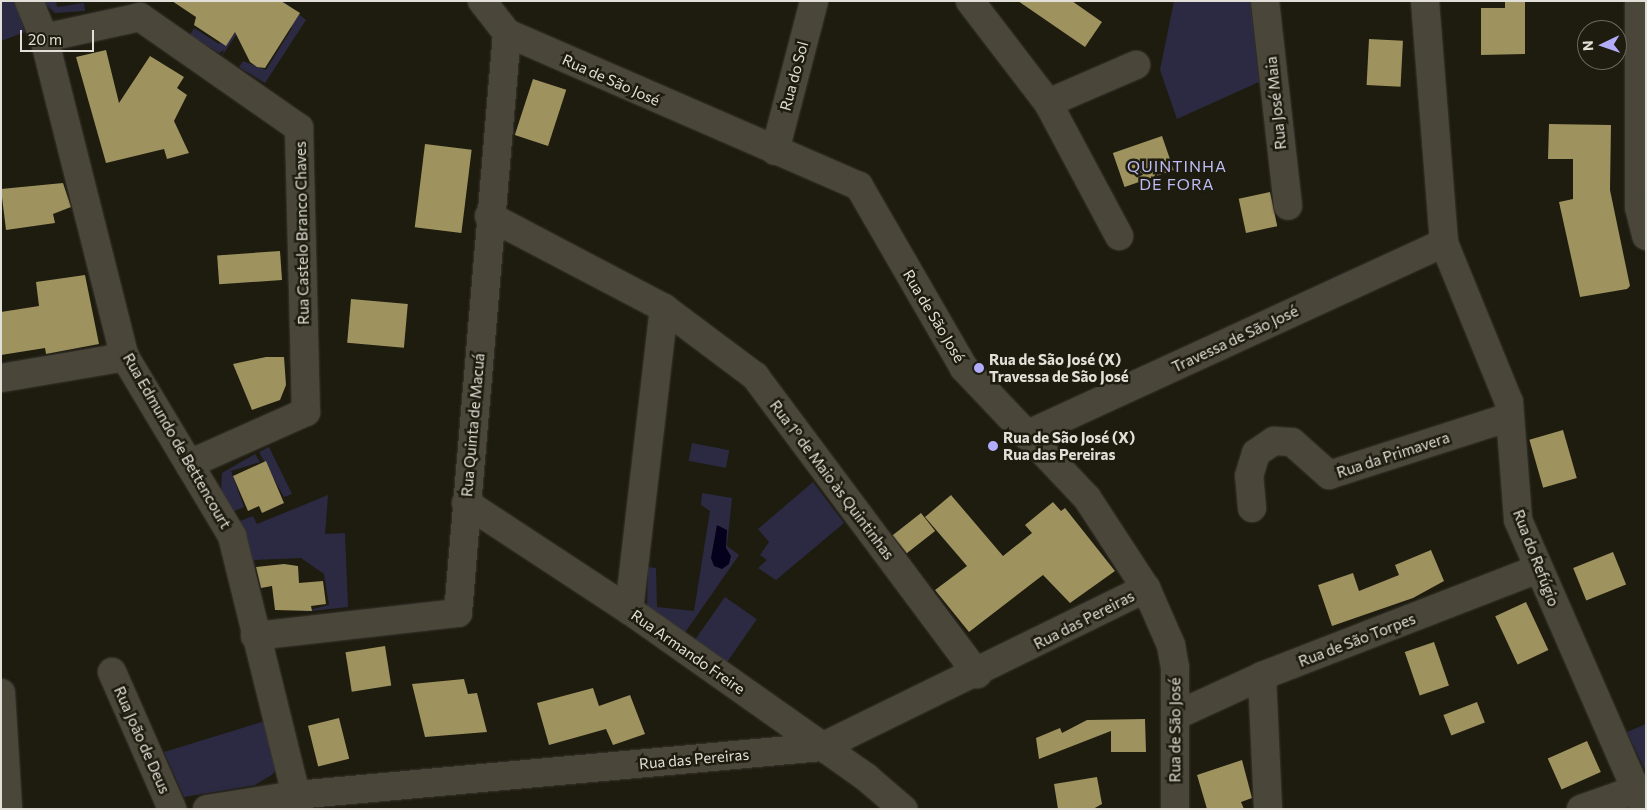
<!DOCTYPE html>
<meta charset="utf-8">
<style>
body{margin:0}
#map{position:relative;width:1647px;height:810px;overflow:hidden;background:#1e1b0f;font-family:Commissioner,sans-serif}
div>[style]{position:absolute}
.green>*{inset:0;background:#2c2a43;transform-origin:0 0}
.water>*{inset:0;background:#05001b}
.building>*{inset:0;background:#9e925f;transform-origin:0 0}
.roads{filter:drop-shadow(0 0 1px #383630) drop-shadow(0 0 1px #383630)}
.minor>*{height:28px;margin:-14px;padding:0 14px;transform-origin:14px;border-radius:14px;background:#4a473a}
.dots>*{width:14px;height:14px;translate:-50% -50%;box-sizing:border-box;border:2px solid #1e1b0f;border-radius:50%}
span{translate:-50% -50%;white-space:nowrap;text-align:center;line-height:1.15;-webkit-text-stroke:5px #1e1b0f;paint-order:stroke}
.street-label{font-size:15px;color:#e1dfd7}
.poi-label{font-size:15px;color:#e1dfd7;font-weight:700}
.left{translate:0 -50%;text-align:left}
.neighbourhood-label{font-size:16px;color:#bdbcf5;letter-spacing:1px}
.frame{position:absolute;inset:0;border:2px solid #e1dfd7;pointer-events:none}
.north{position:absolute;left:1577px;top:20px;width:50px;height:50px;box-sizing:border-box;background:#1e1b0f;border:1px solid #6c695f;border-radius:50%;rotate:267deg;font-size:14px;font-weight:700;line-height:20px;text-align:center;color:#e1dfd7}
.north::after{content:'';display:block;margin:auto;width:18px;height:22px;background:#b1adfa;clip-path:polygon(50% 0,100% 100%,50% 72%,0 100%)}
.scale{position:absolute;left:20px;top:30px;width:74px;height:22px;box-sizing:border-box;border:2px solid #e1dfd7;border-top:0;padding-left:6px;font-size:15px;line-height:18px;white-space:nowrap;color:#e1dfd7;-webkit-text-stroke:4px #1e1b0f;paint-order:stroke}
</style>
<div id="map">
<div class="green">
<div style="clip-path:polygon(1px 1px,14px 1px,25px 32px,1px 41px)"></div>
<div style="clip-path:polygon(42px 1px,56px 1px,57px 7px,84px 3px,85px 11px,55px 13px)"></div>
<div style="clip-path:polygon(247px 1px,255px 6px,222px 56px,224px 50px,219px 53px,190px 35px,194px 28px,219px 44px)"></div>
<div style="clip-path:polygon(1174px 1px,1250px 1px,1259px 82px,1177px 119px,1160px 70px)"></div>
<div style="clip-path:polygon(284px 2px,306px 20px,265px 83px,239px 67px,243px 61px,266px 70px,292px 28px,264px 9px,278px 11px)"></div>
<div style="left:692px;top:443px;width:38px;height:18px;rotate:11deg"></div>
<div style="clip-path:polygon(269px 447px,292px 494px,284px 497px,259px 452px)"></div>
<div style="clip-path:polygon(255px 454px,260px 462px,231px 471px,244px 507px,230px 513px,221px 492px,222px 473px)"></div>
<div style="clip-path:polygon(813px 482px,844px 523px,776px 580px,758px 568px,767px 560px,760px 555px,769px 542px,758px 529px)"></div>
<div style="clip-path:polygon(702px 493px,732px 498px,727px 546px,739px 555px,684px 634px,647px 608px,648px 567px,656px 568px,657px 607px,694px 611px,710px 511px,701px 505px)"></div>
<div style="clip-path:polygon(328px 495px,325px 534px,345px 533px,348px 607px,302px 612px,329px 605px,324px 574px,301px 558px,254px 560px,257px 585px,235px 523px,253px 516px,257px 524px)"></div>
<div style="left:725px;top:597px;width:39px;height:54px;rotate:35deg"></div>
<div style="clip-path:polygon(265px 721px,278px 766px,273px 774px,255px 785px,184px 797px,164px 752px)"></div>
<div style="clip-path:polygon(1646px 724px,1646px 772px,1627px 732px)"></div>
</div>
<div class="water">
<div style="clip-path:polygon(717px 525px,727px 530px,726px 548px,731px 556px,729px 564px,722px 569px,714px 566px,711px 558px)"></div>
</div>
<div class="building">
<div style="clip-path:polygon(172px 1px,281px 1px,300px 13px,265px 68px,257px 67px,250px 62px,235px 32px,226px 46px,194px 25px,196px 17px)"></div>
<div style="clip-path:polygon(1018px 1px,1072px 1px,1102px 22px,1085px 47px)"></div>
<div style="clip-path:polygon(1505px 1px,1525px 1px,1525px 54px,1481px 55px,1481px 8px,1505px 8px)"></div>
<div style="left:1369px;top:39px;width:34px;height:46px;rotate:3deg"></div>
<div style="clip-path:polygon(106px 50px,119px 103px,150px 56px,184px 77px,177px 88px,187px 95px,174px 121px,189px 153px,167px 159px,164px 149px,106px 163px,76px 57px)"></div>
<div style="left:533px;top:79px;width:35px;height:59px;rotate:18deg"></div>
<div style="clip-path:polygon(1549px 124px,1611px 125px,1610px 190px,1630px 286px,1627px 289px,1580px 297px,1559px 202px,1573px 199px,1573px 159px,1548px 159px)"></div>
<div style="left:1162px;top:136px;width:36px;height:52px;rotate:71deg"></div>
<div style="left:425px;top:144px;width:47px;height:84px;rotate:7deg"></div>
<div style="clip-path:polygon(63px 183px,71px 207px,53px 214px,55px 223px,6px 230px,1px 189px)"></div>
<div style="left:1270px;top:192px;width:35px;height:32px;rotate:78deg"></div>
<div style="left:280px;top:251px;width:29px;height:63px;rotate:86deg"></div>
<div style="clip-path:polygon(85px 275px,99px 344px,46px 354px,45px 348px,1px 355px,1px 312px,39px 306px,36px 282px)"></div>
<div style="left:351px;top:299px;width:57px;height:44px;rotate:5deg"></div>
<div style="clip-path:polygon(266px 357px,284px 357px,286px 385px,280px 400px,252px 410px,233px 364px)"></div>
<div style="left:1563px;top:430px;width:50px;height:35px;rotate:74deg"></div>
<div style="clip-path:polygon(266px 461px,284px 503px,262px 513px,259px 506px,248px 511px,233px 476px)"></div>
<div style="clip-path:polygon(951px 495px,1003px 556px,1032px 533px,1025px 525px,1053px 502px,1061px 511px,1065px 508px,1115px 571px,1070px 603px,1043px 575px,969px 632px,935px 590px,967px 566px,925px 517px)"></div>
<div style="left:921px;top:513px;width:23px;height:36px;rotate:52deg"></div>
<div style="clip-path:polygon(1431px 550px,1444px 581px,1413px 598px,1332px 626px,1318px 585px,1353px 573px,1359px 591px,1399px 575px,1395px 565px)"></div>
<div style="left:1613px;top:552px;width:35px;height:43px;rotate:68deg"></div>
<div style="clip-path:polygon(284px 564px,298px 566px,299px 583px,323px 581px,326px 604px,311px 606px,312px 611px,275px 610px,272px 586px,261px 588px,256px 567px)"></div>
<div style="left:1526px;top:602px;width:53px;height:34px;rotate:65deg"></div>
<div style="left:1434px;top:642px;width:46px;height:31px;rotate:71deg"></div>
<div style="left:385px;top:646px;width:40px;height:40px;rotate:81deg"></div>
<div style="clip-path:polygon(464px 679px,468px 694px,477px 693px,487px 732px,425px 737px,412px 684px)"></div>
<div style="clip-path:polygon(593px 688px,599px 706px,630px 695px,645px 734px,613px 745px,606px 729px,549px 745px,537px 703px)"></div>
<div style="left:1477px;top:702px;width:22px;height:36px;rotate:69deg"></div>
<div style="left:339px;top:718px;width:42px;height:32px;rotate:76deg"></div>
<div style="clip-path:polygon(1145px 719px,1146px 752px,1111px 752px,1111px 731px,1039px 759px,1036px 738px,1060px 728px,1062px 733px,1087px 720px)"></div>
<div style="left:1587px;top:741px;width:34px;height:43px;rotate:66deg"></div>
<div style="clip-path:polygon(1242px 760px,1252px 798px,1241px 802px,1244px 809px,1207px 809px,1197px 775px)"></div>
<div style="clip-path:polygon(1097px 777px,1102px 804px,1093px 809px,1058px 809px,1054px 784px)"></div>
</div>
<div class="roads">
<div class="minor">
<div style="left:29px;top:1px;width:40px;rotate:68deg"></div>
<div style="left:44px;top:38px;width:329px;rotate:75.8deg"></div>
<div style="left:125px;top:357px;width:209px;rotate:59.1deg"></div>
<div style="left:232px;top:536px;width:267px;rotate:76.1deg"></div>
<div style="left:482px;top:1px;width:41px;rotate:52deg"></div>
<div style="left:507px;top:33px;width:384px;rotate:23.5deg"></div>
<div style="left:859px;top:186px;width:210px;rotate:60deg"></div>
<div style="left:964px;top:368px;width:179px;rotate:46.6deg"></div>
<div style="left:1087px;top:498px;width:108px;rotate:56.8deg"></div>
<div style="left:1146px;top:588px;width:62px;rotate:66.3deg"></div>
<div style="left:1171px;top:645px;width:23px;rotate:80deg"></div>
<div style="left:1175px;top:668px;width:141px;rotate:90deg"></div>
<div style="left:970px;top:1px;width:128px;rotate:52.6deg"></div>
<div style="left:1048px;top:103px;width:151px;rotate:61.9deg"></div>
<div style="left:1265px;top:1px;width:206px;rotate:83.6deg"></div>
<div style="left:1425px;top:1px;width:243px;rotate:85.5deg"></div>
<div style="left:1444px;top:243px;width:172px;rotate:67.8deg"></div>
<div style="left:1509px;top:402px;width:118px;rotate:85.6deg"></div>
<div style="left:1518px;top:520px;width:315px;rotate:66.4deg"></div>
<div style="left:1639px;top:1px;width:206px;rotate:90deg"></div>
<div style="left:1639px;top:207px;width:30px;rotate:76deg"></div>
<div style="left:44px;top:38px;width:98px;rotate:-12.3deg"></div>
<div style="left:140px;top:17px;width:194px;rotate:34.9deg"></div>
<div style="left:299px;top:128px;width:284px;rotate:88.6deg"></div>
<div style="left:306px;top:412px;width:128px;rotate:156deg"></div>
<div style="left:1048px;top:103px;width:96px;rotate:-23.4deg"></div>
<div style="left:775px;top:151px;width:155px;rotate:-75.4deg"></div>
<div style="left:489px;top:216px;width:198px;rotate:27.7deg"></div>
<div style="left:664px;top:308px;width:114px;rotate:36.8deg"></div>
<div style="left:755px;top:376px;width:372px;rotate:53.3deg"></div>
<div style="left:1px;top:378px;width:126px;rotate:-9.6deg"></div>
<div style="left:1026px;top:435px;width:460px;rotate:-24.7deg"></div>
<div style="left:466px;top:503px;width:195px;rotate:33.3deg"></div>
<div style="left:629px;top:610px;width:291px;rotate:35.2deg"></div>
<div style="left:867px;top:778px;width:48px;rotate:40.7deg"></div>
<div style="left:1252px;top:508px;width:32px;rotate:-95deg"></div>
<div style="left:1249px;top:476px;width:24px;rotate:-73deg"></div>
<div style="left:1256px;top:453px;width:22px;rotate:-34deg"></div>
<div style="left:1274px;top:441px;width:18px;rotate:3deg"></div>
<div style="left:1292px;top:442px;width:50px;rotate:41.7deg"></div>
<div style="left:1329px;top:475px;width:190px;rotate:-17.8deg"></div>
<div style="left:629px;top:610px;width:304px;rotate:-83.4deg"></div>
<div style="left:255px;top:636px;width:204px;rotate:-6.5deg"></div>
<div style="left:458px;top:613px;width:582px;rotate:-85.17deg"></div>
<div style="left:112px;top:672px;width:150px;rotate:66.3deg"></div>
<div style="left:1262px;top:676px;width:133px;rotate:87.4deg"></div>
<div style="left:1px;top:693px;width:116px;rotate:86.5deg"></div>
<div style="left:1177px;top:715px;width:94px;rotate:-24.6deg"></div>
<div style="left:1262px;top:676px;width:296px;rotate:-21.2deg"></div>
<div style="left:207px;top:809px;width:90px;rotate:-8.9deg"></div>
<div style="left:296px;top:795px;width:528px;rotate:-5.21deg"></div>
<div style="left:822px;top:747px;width:361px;rotate:-26.1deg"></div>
<div style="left:1581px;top:809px;width:57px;rotate:-19.4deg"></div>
</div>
</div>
<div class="dots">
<div style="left:979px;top:368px;background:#b1adfa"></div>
<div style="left:993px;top:446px;background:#b1adfa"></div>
</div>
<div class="street-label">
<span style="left:794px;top:76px;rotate:-75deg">Rua do Sol</span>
<span style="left:611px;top:80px;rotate:24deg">Rua de São José</span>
<span style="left:1276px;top:103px;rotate:-96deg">Rua José Maia</span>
<span style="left:302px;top:233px;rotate:-91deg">Rua Castelo Branco Chaves</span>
<span style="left:934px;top:316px;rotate:59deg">Rua de São José</span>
<span style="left:1235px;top:339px;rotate:-25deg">Travessa de São José</span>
<span style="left:473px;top:425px;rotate:-85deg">Rua Quinta de Macuá</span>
<span style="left:177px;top:441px;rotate:60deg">Rua Edmundo de Bettencourt</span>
<span style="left:1393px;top:455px;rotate:-18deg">Rua da Primavera</span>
<span style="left:832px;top:480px;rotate:53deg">Rua 1º de Maio às Quintinhas</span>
<span style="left:1536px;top:558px;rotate:69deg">Rua do Refúgio</span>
<span style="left:1084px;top:620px;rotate:-27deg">Rua das Pereiras</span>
<span style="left:1357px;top:640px;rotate:-21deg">Rua de São Torpes</span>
<span style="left:688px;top:652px;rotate:35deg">Rua Armando Freire</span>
<span style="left:1175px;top:730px;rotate:-90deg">Rua de São José</span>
<span style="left:142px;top:740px;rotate:66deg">Rua João de Deus</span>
<span style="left:694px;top:759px;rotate:-5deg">Rua das Pereiras</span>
</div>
<div class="poi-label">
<span class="left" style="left:989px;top:368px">Rua de São José (X)<br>Travessa de São José</span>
<span class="left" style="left:1003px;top:446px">Rua de São José (X)<br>Rua das Pereiras</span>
</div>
<div class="neighbourhood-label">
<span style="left:1177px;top:175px">QUINTINHA<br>DE FORA</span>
</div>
<div class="frame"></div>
<div class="north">N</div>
<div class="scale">20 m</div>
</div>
